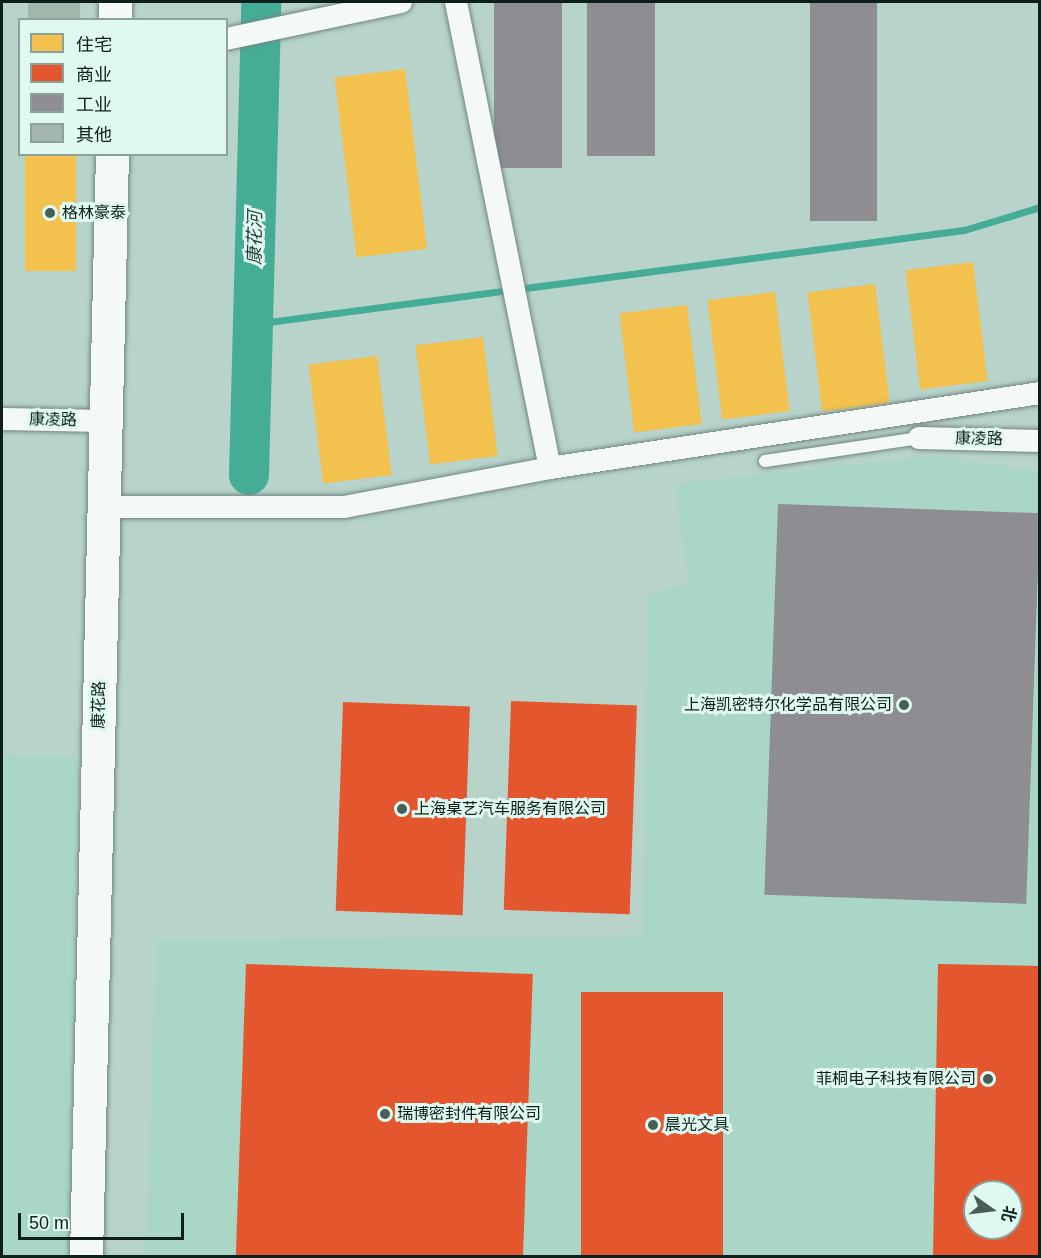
<!DOCTYPE html>
<meta charset="utf-8">
<style>
body{margin:0}
#map{position:relative;width:1041px;height:1258px;overflow:hidden;background:#b7d3ca;font-family:Helvetica,"Noto Sans SC",sans-serif}
div>[style]{position:absolute}
.built>*{inset:0;background:#a9d6c7;transform-origin:0 0}
.homes>*{inset:0;background:#f2c14e;transform-origin:0 0}
.shops>*{inset:0;background:#e4572e;transform-origin:0 0}
.industry>*{inset:0;background:#8d8d92;transform-origin:0 0}
.stream>*{height:7px;margin:-3.5px;padding:0 3.5px;transform-origin:3.5px;border-radius:3.5px;background:#45ac95}
.river>*{height:40px;margin:-20px;padding:0 20px;transform-origin:20px;border-radius:20px;background:#45ac95}
.building>*{inset:0;background:#a3b6ad;transform-origin:0 0}
.roads{filter:drop-shadow(0 0 2px #728781) drop-shadow(0 0 2px #728781)}
.lane>*{height:12px;margin:-6px;padding:0 6px;transform-origin:6px;border-radius:6px;background:#f4f8f7}
.street>*{height:22px;margin:-11px;padding:0 11px;transform-origin:11px;border-radius:11px;background:#f4f8f7}
.secondary>*{height:33px;margin:-16.5px;padding:0 16.5px;transform-origin:16.5px;border-radius:16.5px;background:#f4f8f7}
.dots>*{width:16px;height:16px;translate:-50% -50%;box-sizing:border-box;border:3px solid #e0f9f0;border-radius:50%}
span{translate:-50% -50%;white-space:nowrap;text-align:center;line-height:1.15;-webkit-text-stroke:6px #e0f9f0;paint-order:stroke}
.poi-label{font-size:16px;color:#0c1f1a}
.left{translate:0 -50%;text-align:left}
.right{translate:-100% -50%;text-align:right}
.street-label{font-size:16px;color:#0c1f1a}
.water-label{font-size:18px;color:#253e36;font-style:italic}
.frame{position:absolute;inset:0;border:3px solid #0c1f1a;pointer-events:none}
.legend{position:absolute;left:18px;top:18px;width:210px;height:138px;box-sizing:border-box;background:#e0f9f0;border:2px solid #8ba29a;margin:0;padding:8px 10px;list-style:none;font-size:18px;color:#0c1f1a}
.legend li{display:flex;align-items:center;gap:12px;height:30px}
.legend b{width:30px;border:2px solid #8ba29a}
.north{position:absolute;left:963px;top:1180px;width:60px;height:60px;box-sizing:border-box;background:#e0f9f0;border:2px solid #8ba29a;border-radius:50%;rotate:104deg;font-size:16px;font-weight:700;line-height:24px;text-align:center;color:#0c1f1a}
.north::after{content:'';display:block;margin:auto;width:21px;height:27px;background:#485e58;clip-path:polygon(50% 0,100% 100%,50% 72%,0 100%)}
.scale{position:absolute;left:18px;top:1213px;width:166px;height:27px;box-sizing:border-box;border:3px solid #0c1f1a;border-top:0;padding-left:8px;font-size:18px;line-height:21px;white-space:nowrap;color:#0c1f1a;-webkit-text-stroke:4px #e0f9f0;paint-order:stroke}
</style>
<div id="map">
<div class="built">
<div style="clip-path:polygon(evenodd,934px 456px,1039px 472px,1039px 1256px,145px 1256px,157px 940px,642px 937px,648px 596px,688px 583px,675px 484px,934px 456px,975px 1192px,1011px 1192px,1011px 1228px,975px 1228px,975px 1192px)"></div>
<div style="left:2px;top:755px;width:75px;height:501px;rotate:1deg"></div>
</div>
<div class="homes">
<div style="left:405px;top:69px;width:181px;height:71px;rotate:83deg"></div>
<div style="left:25px;top:154px;width:51px;height:117px"></div>
<div style="left:973px;top:262px;width:120px;height:68px;rotate:83deg"></div>
<div style="left:875px;top:284px;width:120px;height:68px;rotate:83deg"></div>
<div style="left:775px;top:292px;width:120px;height:68px;rotate:83deg"></div>
<div style="left:687px;top:305px;width:120px;height:68px;rotate:83deg"></div>
<div style="left:483px;top:337px;width:120px;height:68px;rotate:83deg"></div>
<div style="left:377px;top:356px;width:120px;height:69px;rotate:83deg"></div>
</div>
<div class="shops">
<div style="left:511px;top:701px;width:126px;height:209px;rotate:2deg"></div>
<div style="left:343px;top:702px;width:127px;height:209px;rotate:2deg"></div>
<div style="left:246px;top:964px;width:287px;height:292px;rotate:2deg"></div>
<div style="clip-path:polygon(evenodd,938px 964px,1040px 966px,1040px 1256px,933px 1256px,938px 964px,975px 1192px,1011px 1192px,1011px 1228px,975px 1228px,975px 1192px)"></div>
<div style="left:723px;top:992px;width:264px;height:142px;rotate:90deg"></div>
</div>
<div class="industry">
<div style="left:494px;top:2px;width:68px;height:166px"></div>
<div style="left:587px;top:2px;width:68px;height:154px"></div>
<div style="left:810px;top:2px;width:67px;height:219px"></div>
<div style="left:778px;top:504px;width:262px;height:391px;rotate:2deg"></div>
</div>
<div class="stream">
<div style="left:253px;top:324px;width:717px;rotate:-7.53deg"></div>
<div style="left:964px;top:230px;width:79px;rotate:-16.8deg"></div>
</div>
<div class="river">
<div style="left:249px;top:475px;width:473px;rotate:-88.5deg"></div>
</div>
<div class="building">
<div style="left:28px;top:2px;width:52px;height:18px"></div>
</div>
<div class="roads">
<div class="lane">
<div style="left:765px;top:461px;width:156px;rotate:-8.5deg"></div>
</div>
<div class="street">
<div style="left:456px;top:2px;width:475px;rotate:78.6deg"></div>
<div style="left:226px;top:39px;width:179px;rotate:-11.9deg"></div>
<div style="left:2px;top:419px;width:103px;rotate:1.1deg"></div>
<div style="left:919px;top:438px;width:121px;rotate:1.4deg"></div>
<div style="left:103px;top:507px;width:241px"></div>
<div style="left:344px;top:507px;width:210px;rotate:-10.7deg"></div>
<div style="left:550px;top:468px;width:496px;rotate:-8.7deg"></div>
</div>
<div class="secondary">
<div style="left:115px;top:20px;width:18px;rotate:-90deg"></div>
<div style="left:86px;top:1256px;width:1102px;rotate:-88.65deg"></div>
</div>
</div>
<div class="dots">
<div style="left:50px;top:213px;background:#485e58"></div>
<div style="left:904px;top:705px;background:#485e58"></div>
<div style="left:402px;top:809px;background:#485e58"></div>
<div style="left:988px;top:1079px;background:#485e58"></div>
<div style="left:385px;top:1114px;background:#485e58"></div>
<div style="left:653px;top:1125px;background:#485e58"></div>
</div>
<div class="poi-label">
<span class="left" style="left:62px;top:213px">格林豪泰</span>
<span class="right" style="left:892px;top:705px">上海凯密特尔化学品有限公司</span>
<span class="left" style="left:414px;top:809px">上海桌艺汽车服务有限公司</span>
<span class="right" style="left:976px;top:1079px">菲桐电子科技有限公司</span>
<span class="left" style="left:397px;top:1114px">瑞博密封件有限公司</span>
<span class="left" style="left:665px;top:1125px">晨光文具</span>
</div>
<div class="street-label">
<span style="left:53px;top:420px;rotate:1deg">康凌路</span>
<span style="left:979px;top:439px;rotate:1deg">康凌路</span>
<span style="left:99px;top:705px;rotate:-89deg">康花路</span>
</div>
<div class="water-label">
<span style="left:255px;top:238px;rotate:-89deg">康花河</span>
</div>
<div class="frame"></div>
<ul class="legend">
<li><b style="height:16px;background:#f2c14e"></b>住宅</li>
<li><b style="height:16px;background:#e4572e"></b>商业</li>
<li><b style="height:16px;background:#8d8d92"></b>工业</li>
<li><b style="height:16px;background:#a3b6ad"></b>其他</li>
</ul>
<div class="north">北</div>
<div class="scale">50 m</div>
</div>
